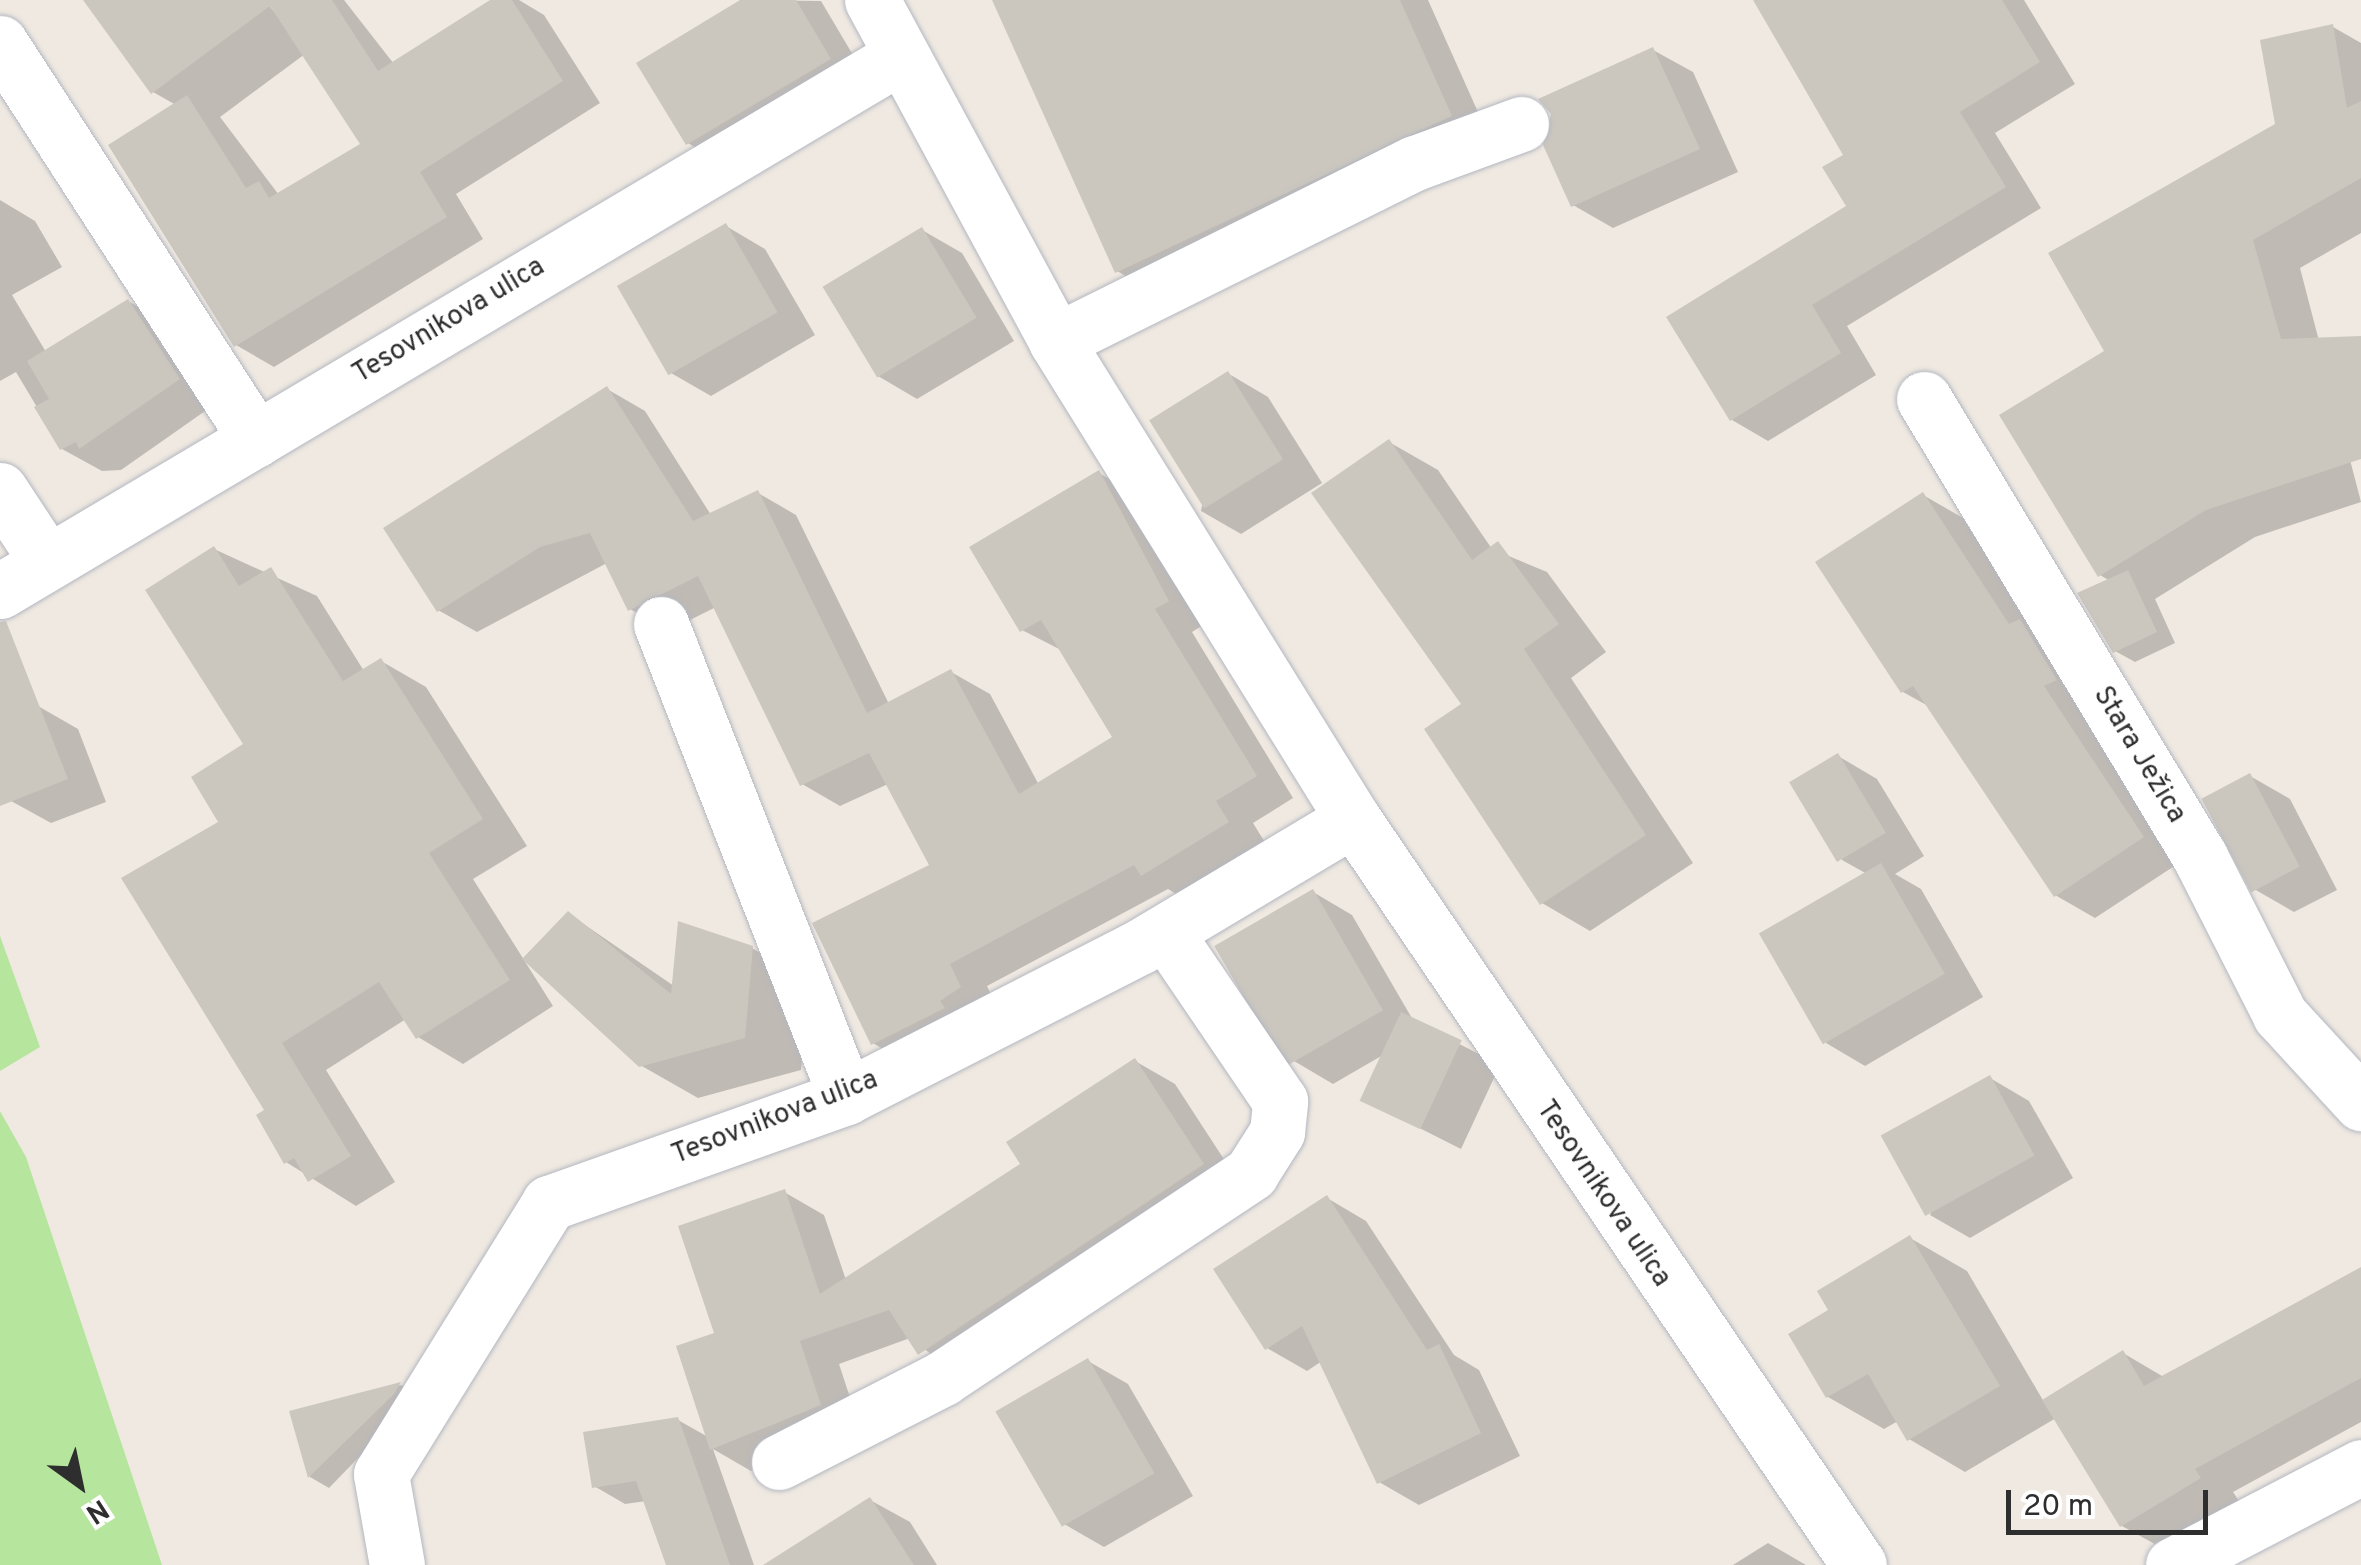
<!DOCTYPE html>
<meta charset="utf-8">
<style>
body{margin:0}
#map{position:relative;width:2361px;height:1565px;overflow:hidden;background:#efe9e1;font-family:Overpass,sans-serif}
div>[style]{position:absolute}
.green>*{inset:0;background:#b6e59e}
.shadow>*{inset:0;background:#0003}
.building>*{inset:0;background:#cbc7bf;transform-origin:0 0}
.roads{filter:drop-shadow(0 0 2px #b4b7c1) drop-shadow(0 0 2px #b4b7c1)}
.minor>*{height:55px;margin:-27.5px;padding:0 27.5px;transform-origin:27.5px;border-radius:27.5px;background:#fff}
span{translate:-50% -50%;white-space:nowrap;text-align:center;line-height:1.15;-webkit-text-stroke:8px #fff;paint-order:stroke}
.street-label{font-size:28px;color:#2e2e2e}
.north{position:absolute;left:30px;top:1435px;width:100px;height:100px;-webkit-text-stroke:8px #fff;paint-order:stroke;rotate:147deg;font-size:28px;font-weight:700;line-height:40px;text-align:center;color:#2e2e2e}
.north::after{content:'';display:block;margin:auto;width:35px;height:45px;background:#2e2e2e;clip-path:polygon(50% 0,100% 100%,50% 72%,0 100%)}
.scale{position:absolute;left:2006px;top:1490px;width:202px;height:45px;box-sizing:border-box;border:5px solid #2e2e2e;border-top:0;padding-left:12px;font-size:30px;line-height:35px;white-space:nowrap;color:#2e2e2e;-webkit-text-stroke:8px #fff;paint-order:stroke}
</style>
<div id="map">
<div class="green">
<div style="clip-path:polygon(0 936px,40px 1047px,0 1071px)"></div>
<div style="clip-path:polygon(0 1111px,26px 1157px,162px 1565px,0 1565px)"></div>
</div>
<div class="shadow">
<div style="clip-path:polygon(evenodd,86px 0,265px 0,275px 13px,294px 0,344px 0,394px 64px,494px 0,519px 0,544px 15px,600px 103px,456px 194px,483px 239px,274px 367px,236px 345px,176px 105px,153px 92px,86px 0,305px 54px,363px 144px,279px 195px,220px 117px,305px 54px)"></div>
<div style="clip-path:polygon(745px 0,821px 1px,869px 82px,727px 166px,688px 143px)"></div>
<div style="clip-path:polygon(995px 0,1428px 0,1490px 139px,1157px 294px,1117px 271px)"></div>
<div style="clip-path:polygon(1756px 0,2024px 0,2075px 84px,1995px 133px,2041px 208px,1847px 326px,1876px 375px,1768px 441px,1732px 420px,1850px 207px,1846px 156px)"></div>
<div style="clip-path:polygon(2333px 27px,2361px 43px,2361px 233px,2300px 268px,2361px 502px,2255px 537px,2155px 599px,2175px 643px,2135px 662px,2115px 651px,2110px 581px,2100px 575px,2107px 352px,2278px 125px)"></div>
<div style="clip-path:polygon(1653px 50px,1693px 72px,1738px 172px,1613px 228px,1573px 205px)"></div>
<div style="clip-path:polygon(0 200px,35px 221px,62px 267px,12px 295px,46px 352px,128px 301px,168px 324px,218px 402px,121px 470px,102px 471px,62px 449px,16px 372px,0 381px)"></div>
<div style="clip-path:polygon(726px 226px,765px 249px,815px 335px,711px 396px,671px 373px)"></div>
<div style="clip-path:polygon(922px 230px,962px 253px,1014px 341px,917px 399px,878px 376px)"></div>
<div style="clip-path:polygon(1229px 374px,1268px 397px,1322px 483px,1241px 534px,1201px 511px)"></div>
<div style="clip-path:polygon(607px 389px,645px 411px,711px 515px,758px 493px,796px 515px,889px 704px,951px 672px,990px 694px,1039px 785px,1115px 738px,1063px 651px,1022px 630px,1099px 473px,1138px 495px,1206px 623px,1192px 632px,1293px 798px,1253px 823px,1266px 844px,1181px 897px,1168px 889px,987px 986px,998px 1010px,911px 1066px,873px 1043px,932px 866px,888px 784px,840px 806px,802px 784px,716px 607px,668px 631px,630px 609px,607px 563px,477px 632px,438px 610px)"></div>
<div style="clip-path:polygon(1389px 442px,1438px 470px,1492px 549px,1547px 572px,1606px 652px,1571px 678px,1693px 863px,1590px 931px,1542px 903px,1465px 705px)"></div>
<div style="clip-path:polygon(1923px 495px,1963px 518px,2182px 861px,2095px 918px,2055px 895px,1930px 707px,1903px 692px)"></div>
<div style="clip-path:polygon(214px 549px,317px 596px,364px 671px,381px 661px,426px 687px,527px 846px,473px 879px,553px 1006px,463px 1064px,418px 1037px,406px 1019px,326px 1070px,395px 1182px,356px 1206px,286px 1162px,268px 1111px,222px 822px,246px 745px)"></div>
<div style="clip-path:polygon(38px 706px,78px 729px,106px 802px,51px 823px,11px 801px,0 772px,0 721px)"></div>
<div style="clip-path:polygon(1838px 756px,1877px 779px,1924px 856px,1895px 874px,1921px 889px,1983px 997px,1865px 1066px,1826px 1043px,1867px 874px,1842px 860px)"></div>
<div style="clip-path:polygon(2250px 776px,2290px 799px,2337px 890px,2294px 912px,2254px 889px)"></div>
<div style="clip-path:polygon(1313px 892px,1352px 915px,1413px 1020px,1500px 1065px,1461px 1149px,1362px 1099px,1383px 1055px,1333px 1084px,1294px 1061px)"></div>
<div style="clip-path:polygon(569px 914px,674px 986px,752px 948px,809px 981px,801px 1070px,698px 1098px,640px 1065px)"></div>
<div style="clip-path:polygon(1135px 1061px,1175px 1084px,1242px 1187px,960px 1376px,910px 1338px,839px 1364px,860px 1428px,751px 1471px,713px 1449px,754px 1565px,668px 1565px,646px 1501px,625px 1504px,594px 1486px,678px 1420px,708px 1437px,717px 1335px,784px 1192px,824px 1215px,846px 1280px,1024px 1164px)"></div>
<div style="clip-path:polygon(1990px 1078px,2029px 1101px,2073px 1178px,1970px 1238px,1930px 1215px)"></div>
<div style="clip-path:polygon(1327px 1198px,1366px 1221px,1454px 1355px,1479px 1370px,1520px 1456px,1419px 1505px,1379px 1482px,1322px 1361px,1307px 1371px,1267px 1348px)"></div>
<div style="clip-path:polygon(1910px 1238px,1967px 1271px,2044px 1402px,2123px 1353px,2162px 1376px,2361px 1270px,2361px 1422px,2233px 1492px,2239px 1501px,2162px 1548px,2122px 1526px,2056px 1418px,1965px 1472px,1909px 1439px,1898px 1421px,1884px 1429px,1828px 1397px,1832px 1311px)"></div>
<div style="clip-path:polygon(1088px 1361px,1128px 1384px,1193px 1496px,1104px 1547px,1064px 1524px)"></div>
<div style="clip-path:polygon(401px 1385px,419px 1395px,329px 1488px,310px 1477px,292px 1413px)"></div>
<div style="clip-path:polygon(870px 1500px,910px 1522px,937px 1565px,774px 1565px)"></div>
<div style="clip-path:polygon(1768px 1543px,1806px 1565px,1733px 1565px)"></div>
</div>
<div class="building">
<div style="clip-path:polygon(83px 0,332px 0,378px 71px,490px 0,512px 0,563px 81px,420px 172px,447px 217px,234px 347px,108px 145px,187px 95px,246px 188px,259px 181px,269px 198px,360px 144px,270px 6px,151px 94px)"></div>
<div style="clip-path:polygon(740px 0,796px 0,831px 59px,686px 145px,636px 63px)"></div>
<div style="clip-path:polygon(992px 0,1400px 0,1452px 116px,1115px 273px)"></div>
<div style="clip-path:polygon(1753px 0,2002px 0,2040px 62px,1960px 112px,2006px 187px,1812px 305px,1841px 353px,1730px 421px,1666px 317px,1846px 206px,1822px 167px,1843px 155px)"></div>
<div style="clip-path:polygon(2333px 24px,2347px 108px,2361px 101px,2361px 178px,2253px 240px,2281px 339px,2361px 336px,2361px 459px,2206px 510px,2098px 577px,1999px 415px,2104px 351px,2048px 253px,2275px 124px,2260px 40px)"></div>
<div style="clip-path:polygon(1653px 47px,1700px 149px,1571px 207px,1543px 145px,1551px 114px,1538px 99px)"></div>
<div style="left:726px;top:223px;width:103px;height:126px;rotate:60deg"></div>
<div style="left:922px;top:227px;width:106px;height:116px;rotate:59deg"></div>
<div style="clip-path:polygon(128px 299px,180px 379px,79px 449px,76px 442px,60px 450px,34px 407px,49px 399px,27px 361px)"></div>
<div style="left:1228px;top:371px;width:104px;height:93px;rotate:58deg"></div>
<div style="clip-path:polygon(607px 386px,693px 521px,758px 490px,867px 713px,951px 669px,1019px 794px,1112px 737px,1041px 620px,1020px 632px,969px 547px,1099px 470px,1169px 601px,1155px 609px,1257px 776px,1216px 801px,1229px 822px,1141px 876px,1134px 865px,950px 964px,961px 987px,940px 1001px,945px 1008px,871px 1045px,812px 923px,929px 865px,869px 753px,800px 786px,698px 576px,628px 611px,590px 533px,540px 547px,437px 612px,383px 528px)"></div>
<div style="clip-path:polygon(1389px 439px,1472px 560px,1498px 541px,1559px 624px,1524px 649px,1646px 835px,1540px 905px,1424px 729px,1461px 704px,1311px 493px)"></div>
<div style="clip-path:polygon(1923px 492px,2009px 624px,2020px 619px,2057px 680px,2044px 686px,2144px 837px,2054px 897px,1913px 686px,1901px 693px,1815px 562px)"></div>
<div style="clip-path:polygon(214px 546px,239px 586px,271px 567px,343px 681px,381px 658px,483px 819px,429px 853px,510px 980px,416px 1039px,379px 982px,282px 1043px,351px 1156px,308px 1182px,294px 1158px,284px 1164px,256px 1115px,264px 1110px,121px 878px,218px 822px,191px 777px,243px 744px,145px 590px)"></div>
<div style="clip-path:polygon(2128px 570px,2157px 632px,2113px 653px,2077px 593px)"></div>
<div style="clip-path:polygon(6px 621px,68px 779px,0 806px,0 622px)"></div>
<div style="left:1838px;top:753px;width:93px;height:57px;rotate:59deg"></div>
<div style="left:2250px;top:773px;width:106px;height:55px;rotate:62deg"></div>
<div style="left:1881px;top:863px;width:128px;height:141px;rotate:60deg"></div>
<div style="left:1313px;top:889px;width:140px;height:114px;rotate:60deg"></div>
<div style="clip-path:polygon(568px 911px,671px 994px,678px 921px,753px 946px,745px 1038px,639px 1067px,522px 959px)"></div>
<div style="left:1401px;top:1012px;width:67px;height:98px;rotate:25deg"></div>
<div style="clip-path:polygon(1135px 1058px,1204px 1164px,918px 1355px,889px 1310px,800px 1341px,821px 1405px,710px 1450px,676px 1346px,714px 1333px,678px 1226px,785px 1189px,820px 1294px,1020px 1164px,1006px 1142px)"></div>
<div style="left:1990px;top:1075px;width:92px;height:125px;rotate:61deg"></div>
<div style="clip-path:polygon(1327px 1195px,1427px 1350px,1439px 1344px,1481px 1433px,1377px 1484px,1302px 1326px,1265px 1350px,1213px 1269px)"></div>
<div style="clip-path:polygon(1910px 1235px,2000px 1386px,1907px 1441px,1868px 1374px,1826px 1398px,1788px 1334px,1828px 1310px,1817px 1291px)"></div>
<div style="clip-path:polygon(2361px 1267px,2361px 1378px,2195px 1469px,2201px 1478px,2120px 1527px,2042px 1400px,2123px 1350px,2144px 1386px)"></div>
<div style="left:1088px;top:1358px;width:133px;height:107px;rotate:60deg"></div>
<div style="clip-path:polygon(401px 1382px,394px 1394px,308px 1478px,289px 1411px)"></div>
<div style="clip-path:polygon(678px 1417px,730px 1565px,666px 1565px,636px 1481px,592px 1488px,583px 1432px)"></div>
<div style="clip-path:polygon(870px 1497px,914px 1565px,763px 1565px)"></div>
</div>
<div class="roads">
<div class="minor">
<div style="left:872px;top:0;width:387px;rotate:61.6deg"></div>
<div style="left:1056px;top:341px;width:563px;rotate:58.15deg"></div>
<div style="left:1353px;top:819px;width:901px;rotate:55.85deg"></div>
<div style="left:0;top:43px;width:472px;rotate:57.1deg"></div>
<div style="left:1056px;top:341px;width:401px;rotate:-26.4deg"></div>
<div style="left:1415px;top:163px;width:113px;rotate:-20.2deg"></div>
<div style="left:1924px;top:399px;width:535px;rotate:58.93deg"></div>
<div style="left:2200px;top:857px;width:177px;rotate:63.1deg"></div>
<div style="left:2280px;top:1015px;width:120px;rotate:47.4deg"></div>
<div style="left:0;top:490px;width:84px;rotate:56.7deg"></div>
<div style="left:0;top:591px;width:1048px;rotate:-30.7deg"></div>
<div style="left:661px;top:624px;width:508px;rotate:68.64deg"></div>
<div style="left:779px;top:1462px;width:184px;rotate:-27.1deg"></div>
<div style="left:943px;top:1378px;width:370px;rotate:-33.6deg"></div>
<div style="left:1251px;top:1173px;width:49px;rotate:-57.6deg"></div>
<div style="left:1277px;top:1132px;width:31px;rotate:-84deg"></div>
<div style="left:1280px;top:1101px;width:204px;rotate:-124.2deg"></div>
<div style="left:397px;top:1565px;width:92px;rotate:-100deg"></div>
<div style="left:381px;top:1474px;width:319px;rotate:-58.2deg"></div>
<div style="left:549px;top:1203px;width:315px;rotate:-19.6deg"></div>
<div style="left:846px;top:1097px;width:331px;rotate:-27.1deg"></div>
<div style="left:1141px;top:946px;width:247px;rotate:-30.9deg"></div>
<div style="left:2173px;top:1565px;width:212px;rotate:-27.5deg"></div>
</div>
</div>
<div class="street-label">
<span style="left:449px;top:321px;rotate:-31deg">Tesovnikova ulica</span>
<span style="left:2139px;top:755px;rotate:59deg">Stara Ježica</span>
<span style="left:775px;top:1118px;rotate:-21deg">Tesovnikova ulica</span>
<span style="left:1603px;top:1194px;rotate:56deg">Tesovnikova ulica</span>
</div>
<div class="north">N</div>
<div class="scale">20 m</div>
</div>
